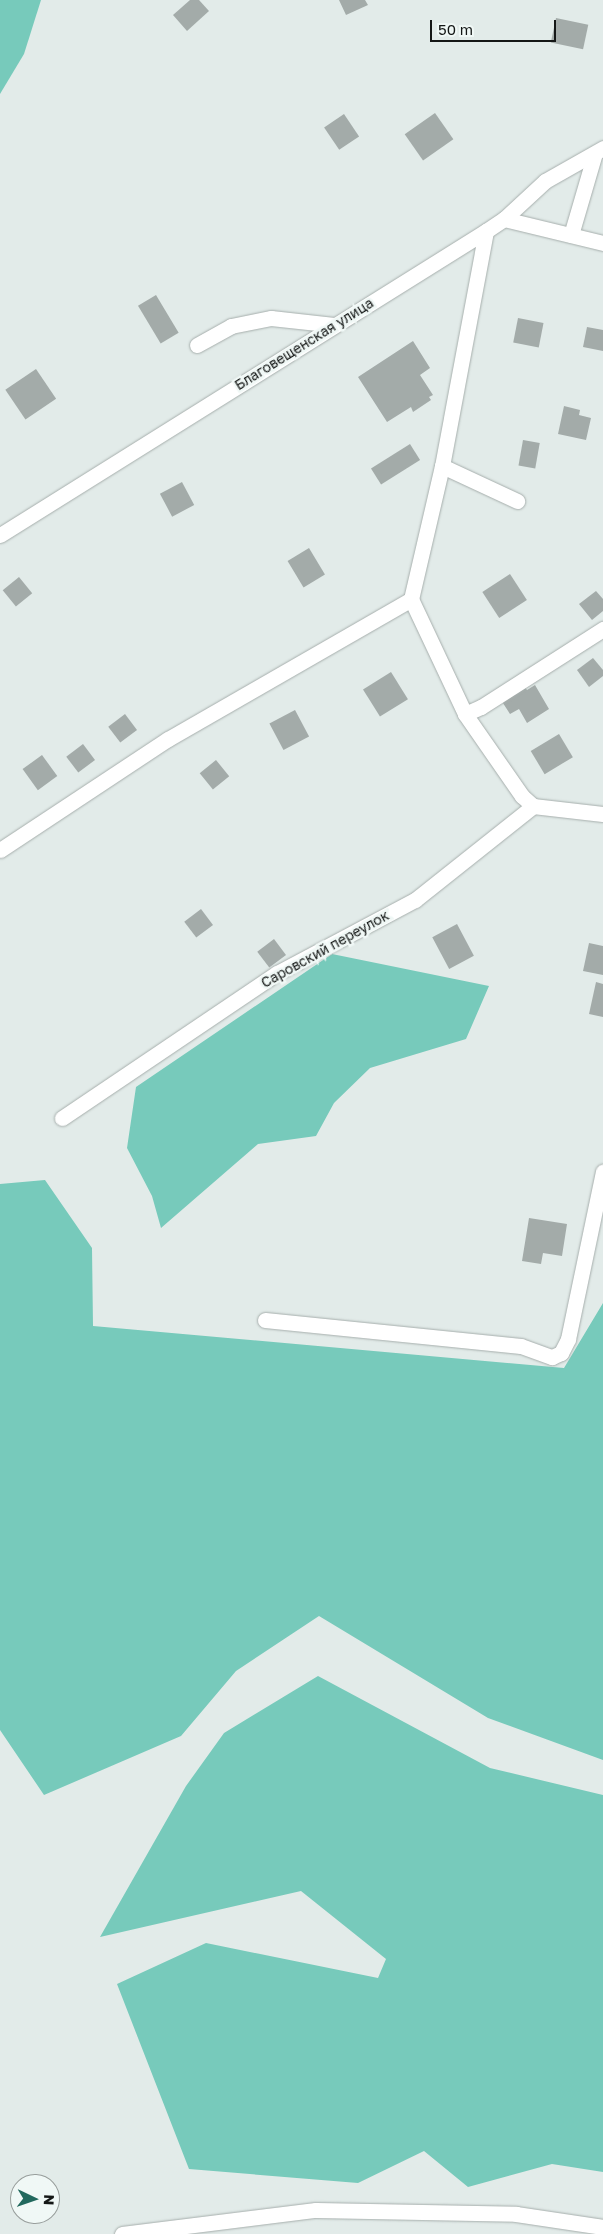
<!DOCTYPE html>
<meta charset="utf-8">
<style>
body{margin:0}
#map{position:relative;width:603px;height:2234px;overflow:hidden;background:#e2ebe9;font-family:"Golos Text",sans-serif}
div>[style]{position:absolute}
.green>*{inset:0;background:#77cabb}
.building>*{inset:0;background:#a3aba9;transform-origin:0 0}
.roads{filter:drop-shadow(0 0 1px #a6aeac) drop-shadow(0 0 1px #a6aeac)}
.street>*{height:15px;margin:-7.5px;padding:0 7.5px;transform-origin:7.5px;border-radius:7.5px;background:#fff}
span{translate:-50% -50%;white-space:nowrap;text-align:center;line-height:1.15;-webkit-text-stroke:5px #f0f8f6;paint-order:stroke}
.street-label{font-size:14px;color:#141716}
.north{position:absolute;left:10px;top:2174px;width:50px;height:50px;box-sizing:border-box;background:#f0f8f6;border:1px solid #989e9c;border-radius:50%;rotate:93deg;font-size:14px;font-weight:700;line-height:20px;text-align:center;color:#141716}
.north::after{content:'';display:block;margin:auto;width:18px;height:22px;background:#21685d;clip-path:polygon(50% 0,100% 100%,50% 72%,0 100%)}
.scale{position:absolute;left:430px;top:20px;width:126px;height:22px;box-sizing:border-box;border:2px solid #141716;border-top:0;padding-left:6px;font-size:15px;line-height:18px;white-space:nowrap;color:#141716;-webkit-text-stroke:4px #f0f8f6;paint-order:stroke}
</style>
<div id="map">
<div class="green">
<div style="clip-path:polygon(0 0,41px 0,24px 54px,0 94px)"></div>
<div style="clip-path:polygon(332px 954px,489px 986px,466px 1039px,370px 1068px,334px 1103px,316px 1136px,258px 1144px,161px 1228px,152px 1196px,127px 1148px,136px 1087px)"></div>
<div style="clip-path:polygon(45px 1180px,92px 1248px,93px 1326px,564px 1368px,603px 1303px,603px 1760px,488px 1718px,319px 1616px,236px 1671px,181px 1736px,44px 1795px,0 1730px,0 1184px)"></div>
<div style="clip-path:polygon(318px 1676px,490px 1768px,603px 1795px,603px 2172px,552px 2164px,468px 2187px,424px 2151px,358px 2183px,189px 2169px,117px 1984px,206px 1943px,378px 1978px,386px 1959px,301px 1891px,100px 1937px,186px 1786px,224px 1733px)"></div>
</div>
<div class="building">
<div style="clip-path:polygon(190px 0,199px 0,209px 11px,187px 31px,173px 15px)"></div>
<div style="clip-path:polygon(339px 0,365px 0,368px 5px,346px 15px)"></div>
<div style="left:556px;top:18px;width:33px;height:25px;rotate:12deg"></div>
<div style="left:435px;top:113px;width:32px;height:37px;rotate:55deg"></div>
<div style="left:344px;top:114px;width:27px;height:24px;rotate:56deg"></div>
<div style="left:156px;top:295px;width:44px;height:21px;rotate:59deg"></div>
<div style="left:518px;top:318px;width:26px;height:25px;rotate:11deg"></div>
<div style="clip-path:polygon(587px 327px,603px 330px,603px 351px,583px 347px)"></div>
<div style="clip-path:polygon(413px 341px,430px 368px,420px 375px,433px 395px,429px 397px,431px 400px,413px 412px,411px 407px,387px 422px,358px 377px)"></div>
<div style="left:36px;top:369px;width:36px;height:37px;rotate:56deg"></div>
<div style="clip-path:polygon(564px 406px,580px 410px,579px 415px,591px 418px,586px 440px,558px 434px)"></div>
<div style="left:523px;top:440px;width:17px;height:26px;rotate:10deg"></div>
<div style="left:410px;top:444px;width:19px;height:46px;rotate:58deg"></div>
<div style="left:182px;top:482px;width:26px;height:25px;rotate:62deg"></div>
<div style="left:309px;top:548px;width:31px;height:25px;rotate:59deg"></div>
<div style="left:510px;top:574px;width:31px;height:33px;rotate:57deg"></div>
<div style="left:19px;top:577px;width:21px;height:21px;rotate:51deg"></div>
<div style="clip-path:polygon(596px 591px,603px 599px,603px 611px,592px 620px,579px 604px)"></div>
<div style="clip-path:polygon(593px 658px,603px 670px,603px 676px,589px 687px,577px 670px)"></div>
<div style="left:391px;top:672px;width:32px;height:33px;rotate:58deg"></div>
<div style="clip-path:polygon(535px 685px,549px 709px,527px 723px,519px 709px,510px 714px,501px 700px,524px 686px,527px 690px)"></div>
<div style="left:295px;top:710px;width:30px;height:29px;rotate:62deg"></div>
<div style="left:125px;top:714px;width:20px;height:21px;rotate:53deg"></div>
<div style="left:559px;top:734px;width:27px;height:33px;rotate:59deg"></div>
<div style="left:83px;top:744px;width:20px;height:21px;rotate:53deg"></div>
<div style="left:42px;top:755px;width:26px;height:24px;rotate:54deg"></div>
<div style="left:216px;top:760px;width:21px;height:21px;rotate:51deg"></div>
<div style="left:201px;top:909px;width:20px;height:21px;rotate:53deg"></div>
<div style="left:457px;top:924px;width:36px;height:28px;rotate:62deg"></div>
<div style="left:274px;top:939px;width:20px;height:21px;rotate:53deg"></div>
<div style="clip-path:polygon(589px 943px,603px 946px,603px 975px,583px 971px)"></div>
<div style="clip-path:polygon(596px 982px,603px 984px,603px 1017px,589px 1014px)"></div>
<div style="clip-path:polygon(529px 1218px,567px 1224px,562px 1256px,543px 1253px,541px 1264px,522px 1261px)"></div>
</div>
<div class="roads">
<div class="street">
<div style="left:504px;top:219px;width:102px;rotate:13.6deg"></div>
<div style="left:486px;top:231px;width:239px;rotate:100.6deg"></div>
<div style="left:442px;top:466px;width:137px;rotate:103.1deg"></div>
<div style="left:411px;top:599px;width:127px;rotate:64.8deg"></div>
<div style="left:465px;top:714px;width:100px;rotate:55.2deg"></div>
<div style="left:522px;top:796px;width:15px;rotate:42deg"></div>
<div style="left:571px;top:235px;width:85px;rotate:-73.7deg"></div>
<div style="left:197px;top:345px;width:39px;rotate:-29deg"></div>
<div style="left:231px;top:326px;width:41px;rotate:-11.3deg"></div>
<div style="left:271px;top:318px;width:63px;rotate:6.3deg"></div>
<div style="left:442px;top:466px;width:83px;rotate:25deg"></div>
<div style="left:0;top:535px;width:573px;rotate:-32.03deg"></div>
<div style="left:486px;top:231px;width:22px;rotate:-34deg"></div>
<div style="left:504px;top:219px;width:56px;rotate:-42.8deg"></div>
<div style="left:545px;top:181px;width:67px;rotate:-29.6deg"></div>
<div style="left:465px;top:714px;width:17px;rotate:-24deg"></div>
<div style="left:481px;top:707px;width:145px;rotate:-32.6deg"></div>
<div style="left:533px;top:806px;width:70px;rotate:6.5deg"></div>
<div style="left:0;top:850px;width:201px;rotate:-33.5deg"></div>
<div style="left:168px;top:739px;width:280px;rotate:-29.9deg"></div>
<div style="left:62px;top:1118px;width:259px;rotate:-34deg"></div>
<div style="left:277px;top:973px;width:156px;rotate:-27.9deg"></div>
<div style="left:415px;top:900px;width:151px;rotate:-38.5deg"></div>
<div style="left:265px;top:1320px;width:257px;rotate:5.8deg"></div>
<div style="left:521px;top:1346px;width:33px;rotate:20deg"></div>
<div style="left:552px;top:1357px;width:10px;rotate:-24deg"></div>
<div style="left:561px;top:1353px;width:16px;rotate:-63deg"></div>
<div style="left:568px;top:1339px;width:171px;rotate:-78.2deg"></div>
<div style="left:122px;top:2234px;width:195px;rotate:-7.1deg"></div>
<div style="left:316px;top:2210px;width:200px;rotate:1.1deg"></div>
<div style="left:516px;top:2214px;width:88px;rotate:8.5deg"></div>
</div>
</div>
<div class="street-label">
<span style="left:304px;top:344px;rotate:-32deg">Благовещенская улица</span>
<span style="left:325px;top:949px;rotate:-29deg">Саровский переулок</span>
</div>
<div class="north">N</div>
<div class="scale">50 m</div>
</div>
